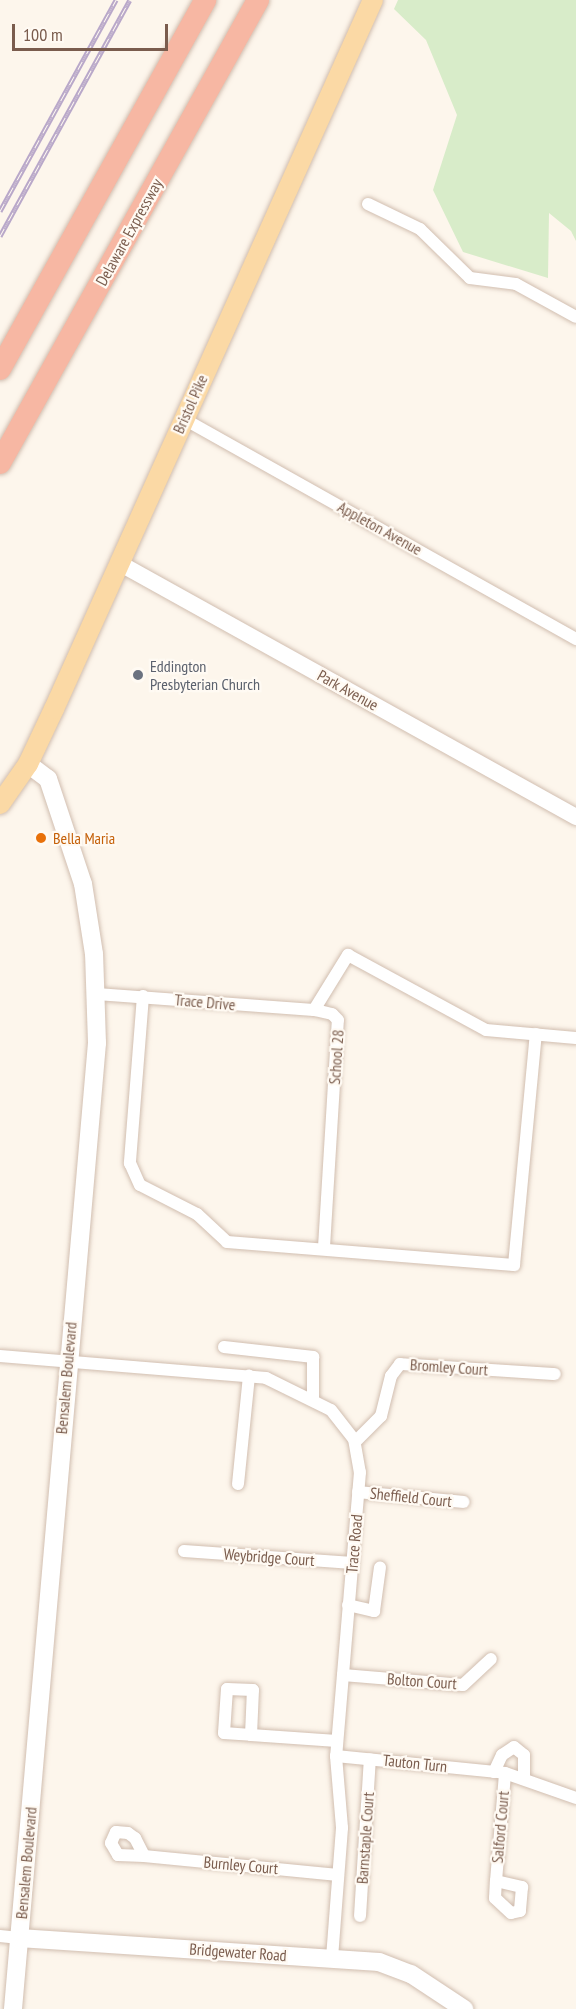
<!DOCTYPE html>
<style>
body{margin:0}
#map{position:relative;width:576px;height:2009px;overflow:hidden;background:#fdf6ec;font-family:"PT Sans Narrow",sans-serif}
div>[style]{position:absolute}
.green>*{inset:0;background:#d8ecc9}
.roads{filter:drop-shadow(0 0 2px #d1beb0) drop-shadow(0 0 2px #d1beb0)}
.minor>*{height:12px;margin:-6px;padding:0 6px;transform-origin:6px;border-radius:6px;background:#fff}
.tertiary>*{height:16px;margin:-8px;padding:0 8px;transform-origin:8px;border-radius:8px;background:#fff}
.secondary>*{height:18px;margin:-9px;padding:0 9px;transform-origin:9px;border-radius:9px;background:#fff}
.primary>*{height:20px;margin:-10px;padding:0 10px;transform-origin:10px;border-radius:10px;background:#fbd9a5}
.motorway>*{height:22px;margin:-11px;padding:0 11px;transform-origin:11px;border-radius:11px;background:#f7b7a3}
.rail>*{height:5px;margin-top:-2.5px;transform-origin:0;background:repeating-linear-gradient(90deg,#fffaf3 0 9px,#b9a8c9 0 18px);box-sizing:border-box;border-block:2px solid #b9a8c9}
.dots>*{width:16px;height:16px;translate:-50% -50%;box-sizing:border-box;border:3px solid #fffaf3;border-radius:50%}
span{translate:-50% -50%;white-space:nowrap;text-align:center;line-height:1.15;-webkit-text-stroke:4.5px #fffaf3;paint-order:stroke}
.street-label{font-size:16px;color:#7a5c4d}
.worship-label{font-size:16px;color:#5b616d}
.left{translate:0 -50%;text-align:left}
.food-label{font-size:16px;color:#c56008}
.scale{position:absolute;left:12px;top:24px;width:156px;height:27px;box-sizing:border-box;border:3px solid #7a5c4d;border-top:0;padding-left:8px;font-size:18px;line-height:21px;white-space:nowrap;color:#7a5c4d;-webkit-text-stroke:4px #fffaf3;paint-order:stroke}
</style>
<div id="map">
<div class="green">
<div style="clip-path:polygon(398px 0,576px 0,576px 241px,571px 231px,549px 213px,548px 278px,463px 252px,433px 190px,457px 115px,426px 40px,394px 9px)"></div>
</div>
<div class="roads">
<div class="minor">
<div style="left:368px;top:204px;width:58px;rotate:25.7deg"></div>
<div style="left:420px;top:229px;width:70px;rotate:44.4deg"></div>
<div style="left:470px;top:278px;width:46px;rotate:7.4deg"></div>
<div style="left:516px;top:284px;width:68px;rotate:28.8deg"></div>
<div style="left:184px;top:419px;width:450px;rotate:29.3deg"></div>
<div style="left:96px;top:994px;width:219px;rotate:4.2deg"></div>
<div style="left:143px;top:996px;width:168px;rotate:94.5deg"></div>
<div style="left:130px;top:1163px;width:24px;rotate:66deg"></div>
<div style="left:140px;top:1185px;width:64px;rotate:27deg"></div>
<div style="left:197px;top:1214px;width:41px;rotate:43deg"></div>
<div style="left:227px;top:1242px;width:288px;rotate:4.6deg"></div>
<div style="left:514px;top:1265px;width:232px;rotate:-84.6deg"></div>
<div style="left:324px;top:1247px;width:227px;rotate:-86.5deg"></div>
<div style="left:338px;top:1020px;width:8px;rotate:-135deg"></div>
<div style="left:332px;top:1014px;width:18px;rotate:-167deg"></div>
<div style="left:314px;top:1010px;width:65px;rotate:-58.3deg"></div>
<div style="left:348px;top:955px;width:157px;rotate:28.5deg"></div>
<div style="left:486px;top:1030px;width:90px;rotate:5.1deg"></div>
<div style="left:224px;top:1347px;width:90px;rotate:6.4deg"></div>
<div style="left:313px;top:1357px;width:42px;rotate:90deg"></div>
<div style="left:0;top:1356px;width:267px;rotate:4.7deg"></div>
<div style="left:266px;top:1378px;width:72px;rotate:26.2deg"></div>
<div style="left:331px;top:1410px;width:37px;rotate:52deg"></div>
<div style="left:354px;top:1439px;width:34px;rotate:80deg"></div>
<div style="left:360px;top:1472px;width:285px;rotate:94.8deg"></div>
<div style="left:336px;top:1756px;width:72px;rotate:85.2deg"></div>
<div style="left:342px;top:1828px;width:130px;rotate:94.4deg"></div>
<div style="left:355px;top:1442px;width:37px;rotate:-45deg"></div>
<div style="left:381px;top:1416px;width:41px;rotate:-76deg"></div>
<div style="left:391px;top:1376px;width:15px;rotate:-53deg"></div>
<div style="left:400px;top:1364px;width:155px;rotate:3.7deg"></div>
<div style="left:238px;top:1484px;width:109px;rotate:-84.2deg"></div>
<div style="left:358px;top:1492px;width:106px;rotate:5.4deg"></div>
<div style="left:184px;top:1551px;width:169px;rotate:4.1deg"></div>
<div style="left:348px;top:1605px;width:27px;rotate:13deg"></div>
<div style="left:374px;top:1611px;width:44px;rotate:-82.2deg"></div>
<div style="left:343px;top:1675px;width:120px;rotate:4.8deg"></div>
<div style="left:463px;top:1685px;width:38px;rotate:-43deg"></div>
<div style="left:251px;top:1735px;width:45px;rotate:-87.5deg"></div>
<div style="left:253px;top:1690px;width:26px;rotate:-178deg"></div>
<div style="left:227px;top:1689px;width:44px;rotate:93.9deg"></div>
<div style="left:224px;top:1733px;width:27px;rotate:4deg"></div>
<div style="left:251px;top:1735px;width:86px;rotate:4deg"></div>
<div style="left:336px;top:1756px;width:170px;rotate:5.7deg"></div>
<div style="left:505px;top:1773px;width:75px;rotate:19.4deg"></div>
<div style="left:494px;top:1772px;width:19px;rotate:-65deg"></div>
<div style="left:502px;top:1755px;width:14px;rotate:-34deg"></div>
<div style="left:514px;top:1747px;width:13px;rotate:39deg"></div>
<div style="left:524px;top:1755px;width:23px;rotate:90deg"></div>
<div style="left:116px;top:1832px;width:12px;rotate:5deg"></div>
<div style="left:128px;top:1833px;width:9px;rotate:36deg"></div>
<div style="left:135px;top:1838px;width:20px;rotate:63deg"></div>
<div style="left:144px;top:1856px;width:26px;rotate:-178deg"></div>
<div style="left:118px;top:1855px;width:14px;rotate:-120deg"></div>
<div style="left:111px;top:1843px;width:12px;rotate:-66deg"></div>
<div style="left:144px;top:1856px;width:195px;rotate:5.6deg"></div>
<div style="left:496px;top:1881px;width:27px;rotate:13deg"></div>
<div style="left:522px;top:1887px;width:24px;rotate:95deg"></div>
<div style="left:520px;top:1911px;width:9px;rotate:167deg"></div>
<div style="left:511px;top:1913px;width:22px;rotate:-137deg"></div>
<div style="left:495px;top:1898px;width:17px;rotate:-87deg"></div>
<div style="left:496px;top:1881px;width:108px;rotate:-85.2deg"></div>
<div style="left:360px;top:1916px;width:157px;rotate:-86.4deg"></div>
<div style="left:0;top:1936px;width:19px;rotate:6deg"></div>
</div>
<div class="tertiary">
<div style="left:119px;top:563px;width:523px;rotate:29.07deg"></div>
</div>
<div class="secondary">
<div style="left:19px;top:1938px;width:361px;rotate:3.8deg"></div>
<div style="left:379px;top:1962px;width:34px;rotate:21deg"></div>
<div style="left:411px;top:1974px;width:64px;rotate:33.4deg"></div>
<div style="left:13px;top:2009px;width:970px;rotate:-85.03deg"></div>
<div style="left:97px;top:1043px;width:89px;rotate:-91.9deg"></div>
<div style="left:94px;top:954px;width:71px;rotate:-98.9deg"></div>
<div style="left:83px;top:884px;width:111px;rotate:-108.4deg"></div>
<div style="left:48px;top:779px;width:25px;rotate:-143deg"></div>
</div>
<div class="primary">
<div style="left:0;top:804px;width:49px;rotate:-55deg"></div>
<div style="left:28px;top:764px;width:61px;rotate:-64.7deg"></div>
<div style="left:54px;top:709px;width:777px;rotate:-65.78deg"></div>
</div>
<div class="motorway">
<div style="left:0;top:369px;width:422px;rotate:-60.9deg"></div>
<div style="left:0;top:463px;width:530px;rotate:-60.87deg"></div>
</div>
</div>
<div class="rail">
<div style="left:0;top:211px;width:241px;rotate:-61.2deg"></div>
<div style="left:0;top:236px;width:269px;rotate:-61.2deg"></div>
</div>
<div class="dots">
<div style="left:138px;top:675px;background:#6b7280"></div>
<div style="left:41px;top:838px;background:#e8710a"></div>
</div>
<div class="street-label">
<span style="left:129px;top:232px;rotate:-61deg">Delaware Expressway</span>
<span style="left:190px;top:404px;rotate:-66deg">Bristol Pike</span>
<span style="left:380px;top:528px;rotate:29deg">Appleton Avenue</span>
<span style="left:348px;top:690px;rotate:29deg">Park Avenue</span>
<span style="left:205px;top:1002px;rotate:5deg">Trace Drive</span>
<span style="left:336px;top:1057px;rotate:-86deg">School 28</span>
<span style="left:449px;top:1367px;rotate:4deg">Bromley Court</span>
<span style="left:66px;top:1378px;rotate:-85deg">Bensalem Boulevard</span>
<span style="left:411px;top:1497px;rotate:6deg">Sheffield Court</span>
<span style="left:354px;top:1544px;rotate:-85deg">Trace Road</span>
<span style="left:269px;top:1557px;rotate:4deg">Weybridge Court</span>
<span style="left:422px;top:1681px;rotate:4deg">Bolton Court</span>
<span style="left:415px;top:1763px;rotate:6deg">Tauton Turn</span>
<span style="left:500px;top:1827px;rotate:-85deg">Salford Court</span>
<span style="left:365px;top:1838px;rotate:-86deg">Barnstaple Court</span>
<span style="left:26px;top:1863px;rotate:-85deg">Bensalem Boulevard</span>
<span style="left:241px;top:1865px;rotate:5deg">Burnley Court</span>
<span style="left:238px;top:1952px;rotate:4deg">Bridgewater Road</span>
</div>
<div class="worship-label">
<span class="left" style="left:150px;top:675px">Eddington<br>Presbyterian Church</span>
</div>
<div class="food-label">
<span class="left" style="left:53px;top:838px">Bella Maria</span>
</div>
<div class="scale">100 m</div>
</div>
